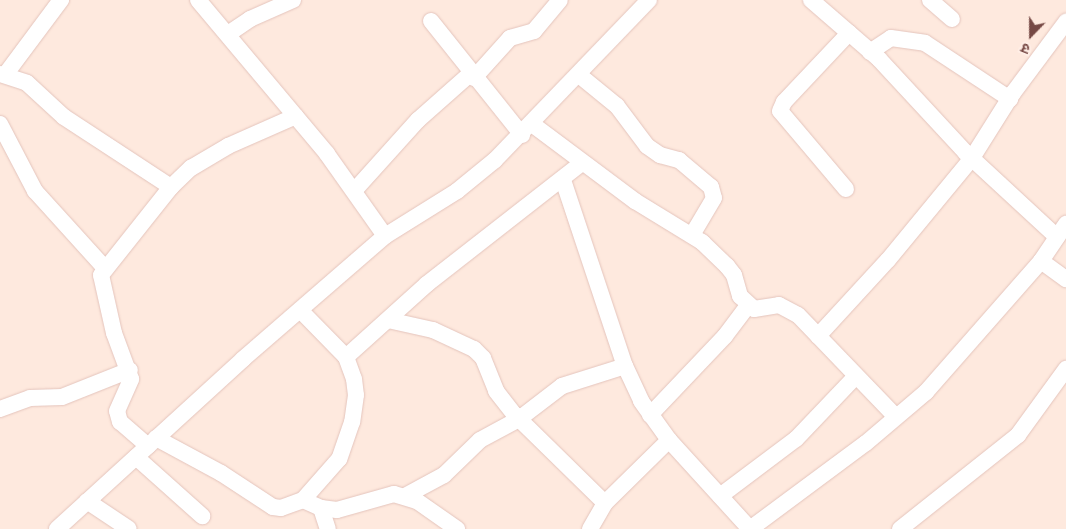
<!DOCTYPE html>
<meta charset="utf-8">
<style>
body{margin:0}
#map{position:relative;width:1066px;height:529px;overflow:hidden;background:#fee9de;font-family:"Public Sans","Noto Sans Devanagari",sans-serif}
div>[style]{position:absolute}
.roads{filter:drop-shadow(0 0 1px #e4c4bc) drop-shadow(0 0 1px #e4c4bc)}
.street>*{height:16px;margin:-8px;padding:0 8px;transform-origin:8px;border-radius:8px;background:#fff}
span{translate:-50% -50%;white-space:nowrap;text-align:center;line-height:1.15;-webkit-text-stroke:4.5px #ffeee6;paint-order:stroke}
.north{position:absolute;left:1006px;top:10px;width:50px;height:50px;-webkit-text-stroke:4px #ffeee6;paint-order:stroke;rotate:202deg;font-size:14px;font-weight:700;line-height:20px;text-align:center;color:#764844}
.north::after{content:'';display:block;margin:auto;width:18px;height:22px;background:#764844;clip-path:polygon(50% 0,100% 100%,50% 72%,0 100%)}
</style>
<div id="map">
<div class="roads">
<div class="street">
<div style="left:198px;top:0;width:201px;rotate:50deg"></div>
<div style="left:327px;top:154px;width:100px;rotate:54.7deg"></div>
<div style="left:811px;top:0;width:90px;rotate:40.9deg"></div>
<div style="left:879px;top:59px;width:127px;rotate:47.2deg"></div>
<div style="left:965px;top:152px;width:125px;rotate:42.7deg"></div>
<div style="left:930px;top:0;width:29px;rotate:41deg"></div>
<div style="left:431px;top:21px;width:146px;rotate:51.4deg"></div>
<div style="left:228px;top:34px;width:27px;rotate:-34deg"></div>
<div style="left:250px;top:19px;width:47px;rotate:-23.8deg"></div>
<div style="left:870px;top:52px;width:25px;rotate:-34deg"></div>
<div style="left:891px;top:38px;width:34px;rotate:8deg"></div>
<div style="left:925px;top:43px;width:102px;rotate:33.4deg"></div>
<div style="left:0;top:74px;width:28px;rotate:18deg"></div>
<div style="left:27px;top:83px;width:50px;rotate:42.6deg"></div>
<div style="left:64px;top:117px;width:128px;rotate:33.2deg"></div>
<div style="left:5px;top:75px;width:94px;rotate:-53.3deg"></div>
<div style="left:579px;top:75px;width:49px;rotate:39.2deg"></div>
<div style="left:617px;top:106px;width:50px;rotate:53.1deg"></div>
<div style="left:647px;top:146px;width:16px;rotate:35deg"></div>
<div style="left:660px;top:155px;width:20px;rotate:15deg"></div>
<div style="left:679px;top:160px;width:42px;rotate:40.2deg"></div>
<div style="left:711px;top:187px;width:11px;rotate:75deg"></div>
<div style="left:714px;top:198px;width:43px;rotate:120.7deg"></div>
<div style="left:474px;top:78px;width:54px;rotate:-48deg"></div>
<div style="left:510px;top:38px;width:25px;rotate:-16deg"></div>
<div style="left:534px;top:31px;width:40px;rotate:-50deg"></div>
<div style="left:0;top:124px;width:76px;rotate:62.4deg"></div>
<div style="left:35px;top:191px;width:103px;rotate:47.8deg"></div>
<div style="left:532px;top:124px;width:129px;rotate:36.8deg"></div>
<div style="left:635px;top:201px;width:79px;rotate:31.5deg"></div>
<div style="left:702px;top:242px;width:35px;rotate:44deg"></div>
<div style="left:727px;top:266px;width:11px;rotate:52deg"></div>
<div style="left:734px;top:275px;width:22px;rotate:74deg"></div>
<div style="left:740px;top:296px;width:19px;rotate:43deg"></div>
<div style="left:754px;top:309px;width:25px;rotate:-9deg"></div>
<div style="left:779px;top:305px;width:21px;rotate:28deg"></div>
<div style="left:798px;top:315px;width:141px;rotate:46.1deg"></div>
<div style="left:563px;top:180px;width:196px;rotate:71.6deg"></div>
<div style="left:625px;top:366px;width:38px;rotate:65deg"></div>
<div style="left:641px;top:401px;width:48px;rotate:54.3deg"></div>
<div style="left:669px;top:440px;width:120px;rotate:47.7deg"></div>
<div style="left:846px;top:189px;width:102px;rotate:-130.2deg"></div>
<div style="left:780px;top:111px;width:10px;rotate:-66deg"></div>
<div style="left:784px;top:102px;width:95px;rotate:-46.7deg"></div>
<div style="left:354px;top:191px;width:96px;rotate:-48deg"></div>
<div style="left:418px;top:120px;width:69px;rotate:-41.5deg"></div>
<div style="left:1041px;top:261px;width:31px;rotate:36deg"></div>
<div style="left:300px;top:310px;width:66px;rotate:45.6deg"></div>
<div style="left:346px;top:357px;width:23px;rotate:70deg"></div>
<div style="left:354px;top:379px;width:16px;rotate:83deg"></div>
<div style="left:356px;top:395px;width:27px;rotate:98deg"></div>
<div style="left:352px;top:422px;width:39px;rotate:109deg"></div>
<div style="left:339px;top:459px;width:55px;rotate:131.3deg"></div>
<div style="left:388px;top:320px;width:46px;rotate:12.5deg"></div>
<div style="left:433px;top:330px;width:45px;rotate:24.9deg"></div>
<div style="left:474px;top:349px;width:13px;rotate:45deg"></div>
<div style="left:483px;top:358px;width:35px;rotate:68deg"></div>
<div style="left:496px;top:391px;width:29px;rotate:52deg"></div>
<div style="left:514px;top:414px;width:127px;rotate:44.4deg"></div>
<div style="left:818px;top:336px;width:103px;rotate:-47.4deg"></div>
<div style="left:888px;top:260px;width:132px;rotate:-50.5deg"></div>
<div style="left:972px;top:158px;width:77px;rotate:-57.8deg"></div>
<div style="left:1013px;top:93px;width:89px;rotate:-53.3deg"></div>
<div style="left:346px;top:357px;width:109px;rotate:-42deg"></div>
<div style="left:427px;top:284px;width:197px;rotate:-38deg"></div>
<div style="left:0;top:409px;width:32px;rotate:-20deg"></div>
<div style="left:30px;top:398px;width:32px;rotate:-2deg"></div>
<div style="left:62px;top:397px;width:73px;rotate:-21.7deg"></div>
<div style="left:650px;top:415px;width:109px;rotate:-46.5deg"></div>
<div style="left:725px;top:336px;width:39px;rotate:-53deg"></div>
<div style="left:156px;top:438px;width:74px;rotate:28.3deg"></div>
<div style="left:221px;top:473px;width:62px;rotate:33.2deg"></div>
<div style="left:273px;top:507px;width:8px;rotate:7deg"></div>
<div style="left:281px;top:508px;width:23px;rotate:-20deg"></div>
<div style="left:303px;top:500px;width:20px;rotate:24deg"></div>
<div style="left:321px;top:508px;width:16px;rotate:7deg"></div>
<div style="left:337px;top:510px;width:59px;rotate:-15.7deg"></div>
<div style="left:394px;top:494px;width:24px;rotate:17deg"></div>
<div style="left:417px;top:501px;width:49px;rotate:35deg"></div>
<div style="left:148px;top:446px;width:37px;rotate:-139deg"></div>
<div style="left:120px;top:422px;width:11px;rotate:-105deg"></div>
<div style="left:117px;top:411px;width:35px;rotate:-66deg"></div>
<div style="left:131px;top:379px;width:49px;rotate:-110.3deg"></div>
<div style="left:114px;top:333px;width:59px;rotate:-102.6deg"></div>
<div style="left:101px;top:275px;width:112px;rotate:-51.5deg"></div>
<div style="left:171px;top:187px;width:28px;rotate:-44deg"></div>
<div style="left:191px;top:168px;width:43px;rotate:-30.7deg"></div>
<div style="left:228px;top:146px;width:74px;rotate:-23.8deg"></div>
<div style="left:136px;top:457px;width:89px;rotate:41.8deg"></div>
<div style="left:405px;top:496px;width:44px;rotate:-28.3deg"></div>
<div style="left:444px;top:475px;width:50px;rotate:-44.2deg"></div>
<div style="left:480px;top:440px;width:44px;rotate:-28.3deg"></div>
<div style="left:519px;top:419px;width:54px;rotate:-37.5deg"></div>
<div style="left:562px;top:386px;width:66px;rotate:-17.6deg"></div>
<div style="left:720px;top:496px;width:95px;rotate:-36.9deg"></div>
<div style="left:796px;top:439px;width:87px;rotate:-46.4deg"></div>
<div style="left:87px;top:501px;width:50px;rotate:33.7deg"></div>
<div style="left:321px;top:508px;width:22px;rotate:72deg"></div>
<div style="left:57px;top:529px;width:252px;rotate:-42.4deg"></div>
<div style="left:243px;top:359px;width:188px;rotate:-40.9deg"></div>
<div style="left:385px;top:236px;width:85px;rotate:-32deg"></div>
<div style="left:457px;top:191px;width:49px;rotate:-39.2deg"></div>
<div style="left:495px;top:160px;width:222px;rotate:-46.1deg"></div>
<div style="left:590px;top:529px;width:30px;rotate:-60deg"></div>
<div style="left:605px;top:503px;width:90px;rotate:-44.5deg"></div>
<div style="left:750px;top:529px;width:144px;rotate:-36.6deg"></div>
<div style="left:866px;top:443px;width:79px;rotate:-40.4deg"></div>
<div style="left:926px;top:392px;width:174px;rotate:-48.7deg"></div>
<div style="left:1041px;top:261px;width:45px;rotate:-56deg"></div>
<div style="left:900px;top:529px;width:151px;rotate:-38.5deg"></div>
<div style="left:1018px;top:435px;width:82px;rotate:-54deg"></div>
</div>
</div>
<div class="north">उ</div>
</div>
